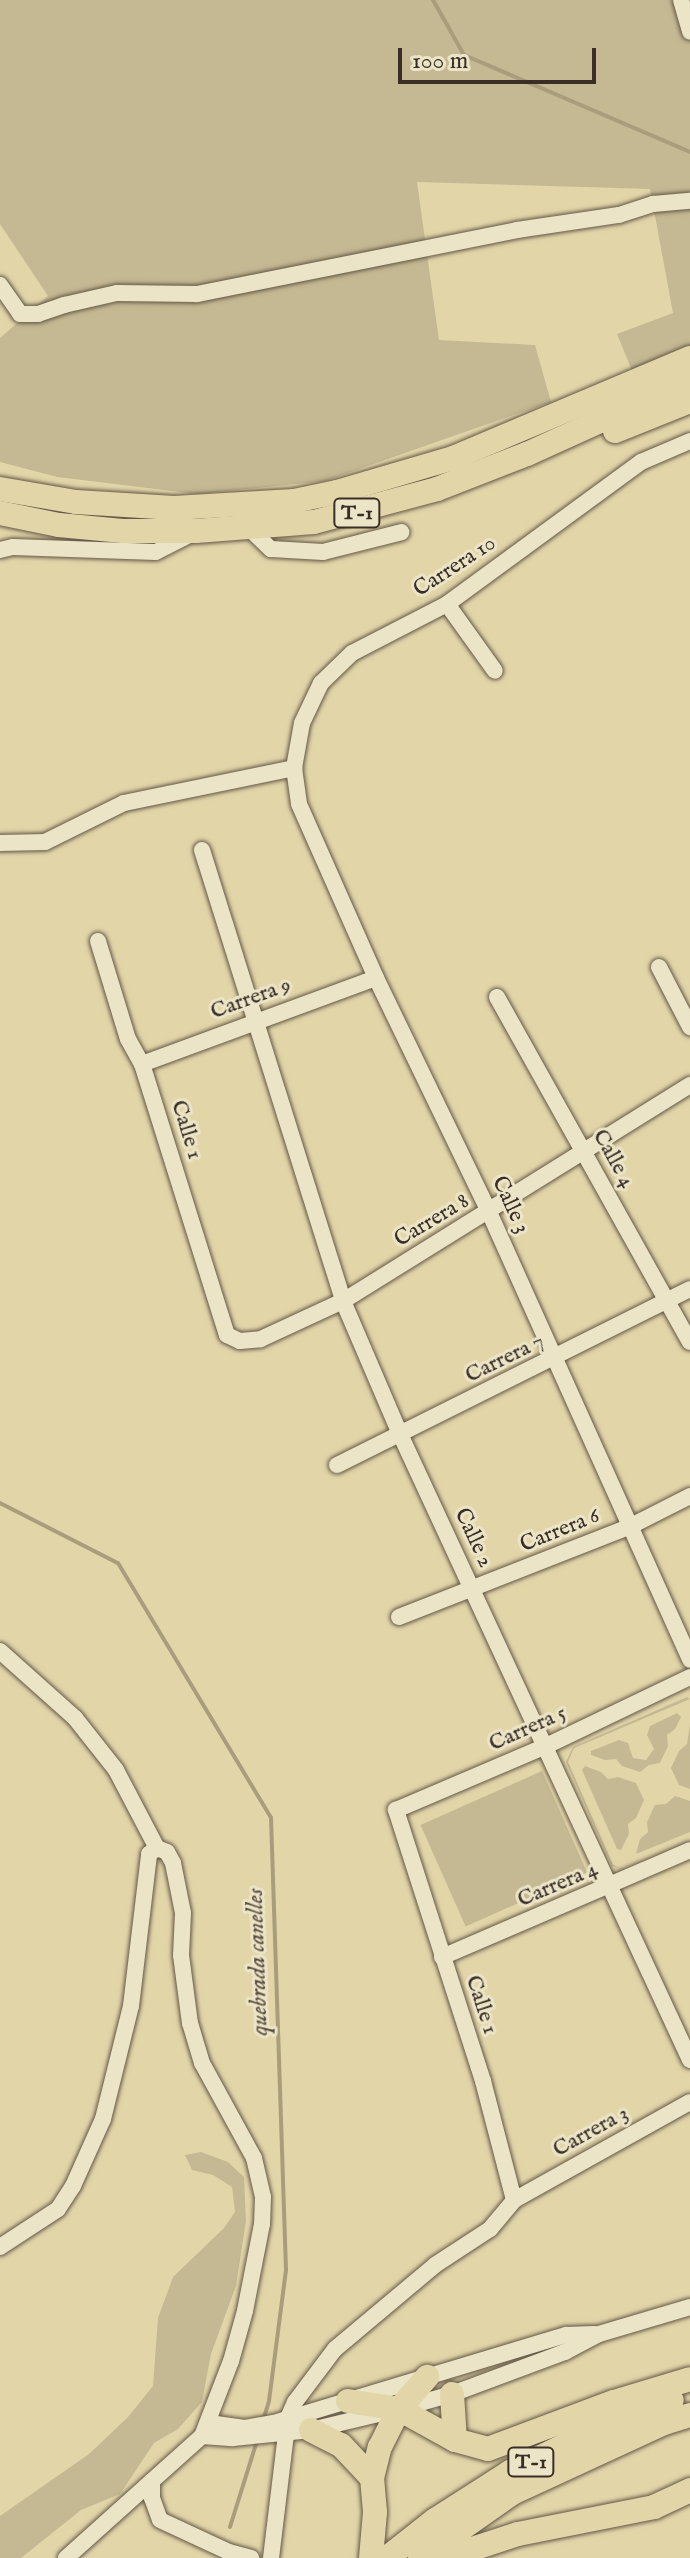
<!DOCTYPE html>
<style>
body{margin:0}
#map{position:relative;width:690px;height:2558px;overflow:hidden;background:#e2d6a9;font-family:"IM FELL English",serif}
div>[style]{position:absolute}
.green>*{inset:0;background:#c5b993;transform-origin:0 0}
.stream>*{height:4px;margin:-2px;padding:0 2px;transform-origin:2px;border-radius:2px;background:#a99d7c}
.roads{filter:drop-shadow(0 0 2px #635747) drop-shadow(0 0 2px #635747)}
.minor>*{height:16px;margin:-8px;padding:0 8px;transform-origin:8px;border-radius:8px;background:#ece4c7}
.highway>*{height:24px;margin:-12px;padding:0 12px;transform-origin:12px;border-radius:12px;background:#e2d6a9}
span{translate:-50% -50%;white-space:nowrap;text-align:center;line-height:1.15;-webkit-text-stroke:6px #ece4c7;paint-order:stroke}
.shield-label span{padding:2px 6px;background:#ece4c7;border:2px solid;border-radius:6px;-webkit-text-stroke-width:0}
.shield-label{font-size:20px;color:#392d26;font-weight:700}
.street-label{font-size:22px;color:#392d26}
.water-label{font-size:24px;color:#55493c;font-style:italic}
.scale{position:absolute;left:398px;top:48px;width:198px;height:36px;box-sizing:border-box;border:4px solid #392d26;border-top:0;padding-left:10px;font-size:24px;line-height:28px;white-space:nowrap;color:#392d26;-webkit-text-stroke:6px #ece4c7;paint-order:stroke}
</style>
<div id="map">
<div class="green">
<div style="clip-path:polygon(0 0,690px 0,690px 353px,635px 378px,617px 334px,673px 313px,650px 189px,417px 182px,439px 340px,535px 345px,551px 402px,325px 481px,197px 494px,57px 477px,0 462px,0 338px,48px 296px,0 224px)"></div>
<div style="clip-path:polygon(687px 1697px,690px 1699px,574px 1748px,568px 1762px,613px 1865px,628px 1871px,612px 1866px,566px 1762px,573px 1747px)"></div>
<div style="clip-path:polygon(677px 1713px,681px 1717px,675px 1729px,667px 1735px,668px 1746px,660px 1763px,649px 1765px,640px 1772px,622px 1766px,616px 1759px,605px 1760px,591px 1755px,591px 1751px,619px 1740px,628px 1743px,633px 1758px,646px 1760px,654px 1749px,647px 1735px,650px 1726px)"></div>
<div style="clip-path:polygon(690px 1725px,690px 1789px,679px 1785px,671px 1768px,679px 1751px,687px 1744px)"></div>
<div style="clip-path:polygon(585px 1766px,601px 1772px,608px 1779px,618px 1777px,636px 1783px,644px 1800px,636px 1818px,628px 1824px,629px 1834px,621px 1850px,617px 1849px,582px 1770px)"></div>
<div style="left:542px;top:1771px;width:111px;height:133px;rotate:66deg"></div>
<div style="clip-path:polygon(675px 1796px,690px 1801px,690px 1832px,636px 1854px,640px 1839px,648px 1832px,647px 1822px,655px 1805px,666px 1804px)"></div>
<div style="clip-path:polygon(201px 2152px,228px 2162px,244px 2177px,246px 2221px,236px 2286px,211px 2354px,202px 2402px,178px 2429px,154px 2443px,120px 2494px,81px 2510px,21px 2558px,0 2558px,0 2516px,89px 2454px,128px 2417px,153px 2386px,158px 2318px,173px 2277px,224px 2228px,235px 2212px,232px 2187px,213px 2175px,192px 2170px,185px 2155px)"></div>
</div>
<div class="stream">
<div style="left:433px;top:0;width:63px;rotate:60.6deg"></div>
<div style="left:464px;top:55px;width:246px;rotate:23.2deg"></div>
<div style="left:0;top:1503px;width:132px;rotate:27deg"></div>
<div style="left:118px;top:1563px;width:297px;rotate:59deg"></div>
<div style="left:271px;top:1818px;width:452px;rotate:88.1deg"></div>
<div style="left:286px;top:2270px;width:132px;rotate:97.4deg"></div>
<div style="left:269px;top:2401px;width:21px;rotate:107deg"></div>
<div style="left:230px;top:2527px;width:90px;rotate:-72.6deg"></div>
</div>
<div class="roads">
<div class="minor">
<div style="left:681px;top:0;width:33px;rotate:74deg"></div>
<div style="left:0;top:285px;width:35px;rotate:55deg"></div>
<div style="left:20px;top:314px;width:18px"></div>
<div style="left:38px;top:314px;width:28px;rotate:-19deg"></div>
<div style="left:64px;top:305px;width:54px;rotate:-12.8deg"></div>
<div style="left:117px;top:293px;width:80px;rotate:0.7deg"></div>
<div style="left:197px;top:294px;width:326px;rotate:-11.3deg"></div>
<div style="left:517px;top:230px;width:103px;rotate:-8.4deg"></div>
<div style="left:619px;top:215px;width:36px;rotate:-18deg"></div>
<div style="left:653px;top:204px;width:37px;rotate:-5deg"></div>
<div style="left:690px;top:441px;width:53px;rotate:156.8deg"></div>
<div style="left:641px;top:462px;width:240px;rotate:143.8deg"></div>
<div style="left:447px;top:604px;width:107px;rotate:152.7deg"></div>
<div style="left:352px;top:653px;width:43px;rotate:135.9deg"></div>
<div style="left:321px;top:683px;width:44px;rotate:115.4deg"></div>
<div style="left:302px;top:723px;width:46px;rotate:100.1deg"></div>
<div style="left:294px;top:768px;width:36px;rotate:82deg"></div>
<div style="left:299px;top:804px;width:190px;rotate:66.1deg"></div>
<div style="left:376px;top:978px;width:260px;rotate:64.2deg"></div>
<div style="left:489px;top:1212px;width:491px;rotate:65.8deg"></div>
<div style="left:250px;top:529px;width:29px;rotate:44deg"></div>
<div style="left:271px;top:549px;width:52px;rotate:3.3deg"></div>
<div style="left:323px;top:552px;width:81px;rotate:-14.2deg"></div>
<div style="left:0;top:550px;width:13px;rotate:-13deg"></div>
<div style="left:13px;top:547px;width:143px;rotate:2deg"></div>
<div style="left:156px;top:552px;width:44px;rotate:-27.1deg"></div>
<div style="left:447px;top:604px;width:82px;rotate:54.4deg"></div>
<div style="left:0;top:843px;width:45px;rotate:-1.3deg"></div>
<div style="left:45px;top:842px;width:88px;rotate:-26.3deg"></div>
<div style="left:124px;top:803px;width:174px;rotate:-11.6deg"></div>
<div style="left:202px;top:850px;width:473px;rotate:72.6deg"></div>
<div style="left:343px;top:1301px;width:145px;rotate:66.8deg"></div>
<div style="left:400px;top:1434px;width:690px;rotate:65.14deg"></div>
<div style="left:98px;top:941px;width:102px;rotate:73deg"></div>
<div style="left:128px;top:1039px;width:29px;rotate:61deg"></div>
<div style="left:142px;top:1064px;width:284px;rotate:72.6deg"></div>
<div style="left:227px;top:1335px;width:14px;rotate:25deg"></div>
<div style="left:240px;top:1341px;width:21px;rotate:-5deg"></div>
<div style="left:261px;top:1339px;width:90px;rotate:-24.9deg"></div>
<div style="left:343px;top:1301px;width:409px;rotate:-31.9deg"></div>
<div style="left:659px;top:967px;width:68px;rotate:62.7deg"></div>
<div style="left:497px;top:997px;width:395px;rotate:60.8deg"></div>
<div style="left:142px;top:1064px;width:249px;rotate:-20.2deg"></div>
<div style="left:337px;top:1465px;width:394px;rotate:-26.5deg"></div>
<div style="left:399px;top:1617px;width:249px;rotate:-21.4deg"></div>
<div style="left:631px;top:1526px;width:66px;rotate:-27deg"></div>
<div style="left:0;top:1651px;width:101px;rotate:41.8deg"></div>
<div style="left:75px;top:1718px;width:66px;rotate:51.7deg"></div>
<div style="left:116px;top:1770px;width:88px;rotate:62.3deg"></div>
<div style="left:157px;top:1848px;width:11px;rotate:22deg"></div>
<div style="left:167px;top:1852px;width:13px;rotate:61deg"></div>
<div style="left:173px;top:1863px;width:51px;rotate:78.7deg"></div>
<div style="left:183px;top:1913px;width:42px;rotate:92.7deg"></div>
<div style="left:181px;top:1955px;width:69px;rotate:82.5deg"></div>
<div style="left:190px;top:2023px;width:42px;rotate:73.3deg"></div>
<div style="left:202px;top:2063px;width:108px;rotate:61.3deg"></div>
<div style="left:254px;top:2158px;width:40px;rotate:77deg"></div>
<div style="left:263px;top:2197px;width:27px;rotate:92deg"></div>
<div style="left:262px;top:2224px;width:89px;rotate:101.1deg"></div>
<div style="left:245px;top:2311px;width:52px;rotate:105.6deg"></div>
<div style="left:231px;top:2361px;width:80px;rotate:111.1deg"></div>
<div style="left:202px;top:2436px;width:183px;rotate:138.1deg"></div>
<div style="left:442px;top:1957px;width:270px;rotate:-23.3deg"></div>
<div style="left:514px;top:2200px;width:123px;rotate:-104.6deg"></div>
<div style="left:483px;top:2081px;width:285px;rotate:-107.8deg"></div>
<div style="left:396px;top:1810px;width:163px;rotate:-23.1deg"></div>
<div style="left:546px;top:1746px;width:160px;rotate:-25.6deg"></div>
<div style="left:0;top:2247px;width:69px;rotate:-33.2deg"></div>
<div style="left:58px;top:2209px;width:27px;rotate:-57deg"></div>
<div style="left:73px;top:2186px;width:73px;rotate:-65.9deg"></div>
<div style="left:103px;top:2119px;width:116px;rotate:-76.1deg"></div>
<div style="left:131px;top:2006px;width:153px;rotate:-83.2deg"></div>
<div style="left:149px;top:1854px;width:10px;rotate:-37deg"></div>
<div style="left:287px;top:2420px;width:20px;rotate:-66deg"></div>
<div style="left:295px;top:2402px;width:66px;rotate:-53deg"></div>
<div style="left:335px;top:2349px;width:131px;rotate:-40deg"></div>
<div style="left:435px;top:2265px;width:66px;rotate:-33.2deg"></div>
<div style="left:490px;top:2229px;width:38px;rotate:-50deg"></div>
<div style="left:514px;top:2200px;width:201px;rotate:-29.1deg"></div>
<div style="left:209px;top:2423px;width:36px;rotate:8deg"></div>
<div style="left:245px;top:2428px;width:29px;rotate:-10deg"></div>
<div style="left:274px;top:2423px;width:305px;rotate:-16.8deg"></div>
<div style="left:566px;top:2335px;width:28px;rotate:-2deg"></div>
<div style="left:202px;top:2436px;width:31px;rotate:4deg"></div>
<div style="left:233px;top:2438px;width:78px;rotate:-5.9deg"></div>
<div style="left:311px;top:2430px;width:90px;rotate:-13.4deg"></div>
<div style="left:399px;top:2409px;width:55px;rotate:-15.8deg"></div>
<div style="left:452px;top:2394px;width:121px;rotate:-20.4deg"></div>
<div style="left:565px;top:2352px;width:38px;rotate:-28deg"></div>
<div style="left:599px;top:2334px;width:95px;rotate:-16.5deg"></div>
<div style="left:152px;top:2481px;width:17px;rotate:90deg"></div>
<div style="left:152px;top:2498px;width:23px;rotate:70deg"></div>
<div style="left:160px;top:2520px;width:76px;rotate:24.9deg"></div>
<div style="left:229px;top:2552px;width:23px;rotate:15deg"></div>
<div style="left:271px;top:2558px;width:125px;rotate:-83.1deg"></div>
</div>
<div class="highway">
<div style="left:615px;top:431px;width:81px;rotate:-21.8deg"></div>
<div style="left:0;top:489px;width:77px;rotate:9.7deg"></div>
<div style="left:76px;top:502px;width:98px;rotate:3.5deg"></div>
<div style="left:174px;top:508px;width:120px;rotate:-3.3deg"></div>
<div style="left:294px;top:501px;width:44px;rotate:-11.8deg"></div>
<div style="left:337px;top:492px;width:121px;rotate:-16.3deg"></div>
<div style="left:453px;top:458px;width:257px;rotate:-22.9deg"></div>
<div style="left:0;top:513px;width:60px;rotate:11.5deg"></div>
<div style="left:59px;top:525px;width:64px;rotate:5.4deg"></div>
<div style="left:123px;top:531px;width:73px"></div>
<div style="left:196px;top:531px;width:118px;rotate:-4.4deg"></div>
<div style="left:314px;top:522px;width:127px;rotate:-15deg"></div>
<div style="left:437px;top:489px;width:97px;rotate:-21.3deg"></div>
<div style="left:527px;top:454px;width:179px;rotate:-24.4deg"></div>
<div style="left:452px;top:2394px;width:46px;rotate:86.3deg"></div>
<div style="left:348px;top:2401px;width:52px;rotate:8.9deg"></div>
<div style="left:399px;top:2409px;width:64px;rotate:29deg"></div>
<div style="left:455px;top:2440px;width:34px;rotate:15deg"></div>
<div style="left:488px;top:2449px;width:134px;rotate:-20.5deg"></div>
<div style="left:614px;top:2402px;width:79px;rotate:-16.8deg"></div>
<div style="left:311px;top:2430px;width:34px;rotate:27deg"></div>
<div style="left:341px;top:2445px;width:45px;rotate:46.8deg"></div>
<div style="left:371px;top:2558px;width:46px;rotate:-85deg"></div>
<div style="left:375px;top:2512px;width:34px;rotate:-95deg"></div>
<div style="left:372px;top:2478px;width:32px;rotate:-76deg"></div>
<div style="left:380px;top:2447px;width:42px;rotate:-63.4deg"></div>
<div style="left:399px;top:2409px;width:43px;rotate:-48.8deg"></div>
<div style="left:387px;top:2558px;width:61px;rotate:-38.4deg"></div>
<div style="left:435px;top:2520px;width:89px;rotate:-32.6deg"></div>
<div style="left:510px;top:2472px;width:89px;rotate:-26deg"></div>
<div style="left:590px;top:2433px;width:88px;rotate:-21.9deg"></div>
<div style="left:420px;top:2558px;width:113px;rotate:-35.2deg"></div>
<div style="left:512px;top:2493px;width:167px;rotate:-24.7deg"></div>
<div style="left:664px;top:2423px;width:27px;rotate:-17deg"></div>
<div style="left:445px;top:2558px;width:77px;rotate:-18.2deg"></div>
<div style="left:518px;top:2534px;width:139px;rotate:-11.2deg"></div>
<div style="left:654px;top:2507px;width:40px;rotate:-25deg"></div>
</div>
</div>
<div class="shield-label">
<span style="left:357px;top:513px">T-1</span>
<span style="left:531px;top:2462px">T-1</span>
</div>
<div class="street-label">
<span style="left:455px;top:567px;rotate:-33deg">Carrera 10</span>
<span style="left:251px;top:999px;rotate:-20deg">Carrera 9</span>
<span style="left:186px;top:1130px;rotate:73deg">Calle 1</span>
<span style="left:613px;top:1159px;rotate:61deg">Calle 4</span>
<span style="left:510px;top:1205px;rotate:65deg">Calle 3</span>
<span style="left:432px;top:1221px;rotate:-31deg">Carrera 8</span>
<span style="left:505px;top:1359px;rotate:-26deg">Carrera 7</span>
<span style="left:560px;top:1531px;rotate:-22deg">Carrera 6</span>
<span style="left:473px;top:1538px;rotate:65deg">Calle 2</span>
<span style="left:528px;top:1729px;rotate:-24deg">Carrera 5</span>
<span style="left:558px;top:1885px;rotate:-23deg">Carrera 4</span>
<span style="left:481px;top:2005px;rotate:72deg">Calle 1</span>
<span style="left:591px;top:2132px;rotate:-29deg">Carrera 3</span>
</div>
<div class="water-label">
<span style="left:258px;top:1962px;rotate:-92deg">quebrada canelles</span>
</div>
<div class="scale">100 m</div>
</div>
